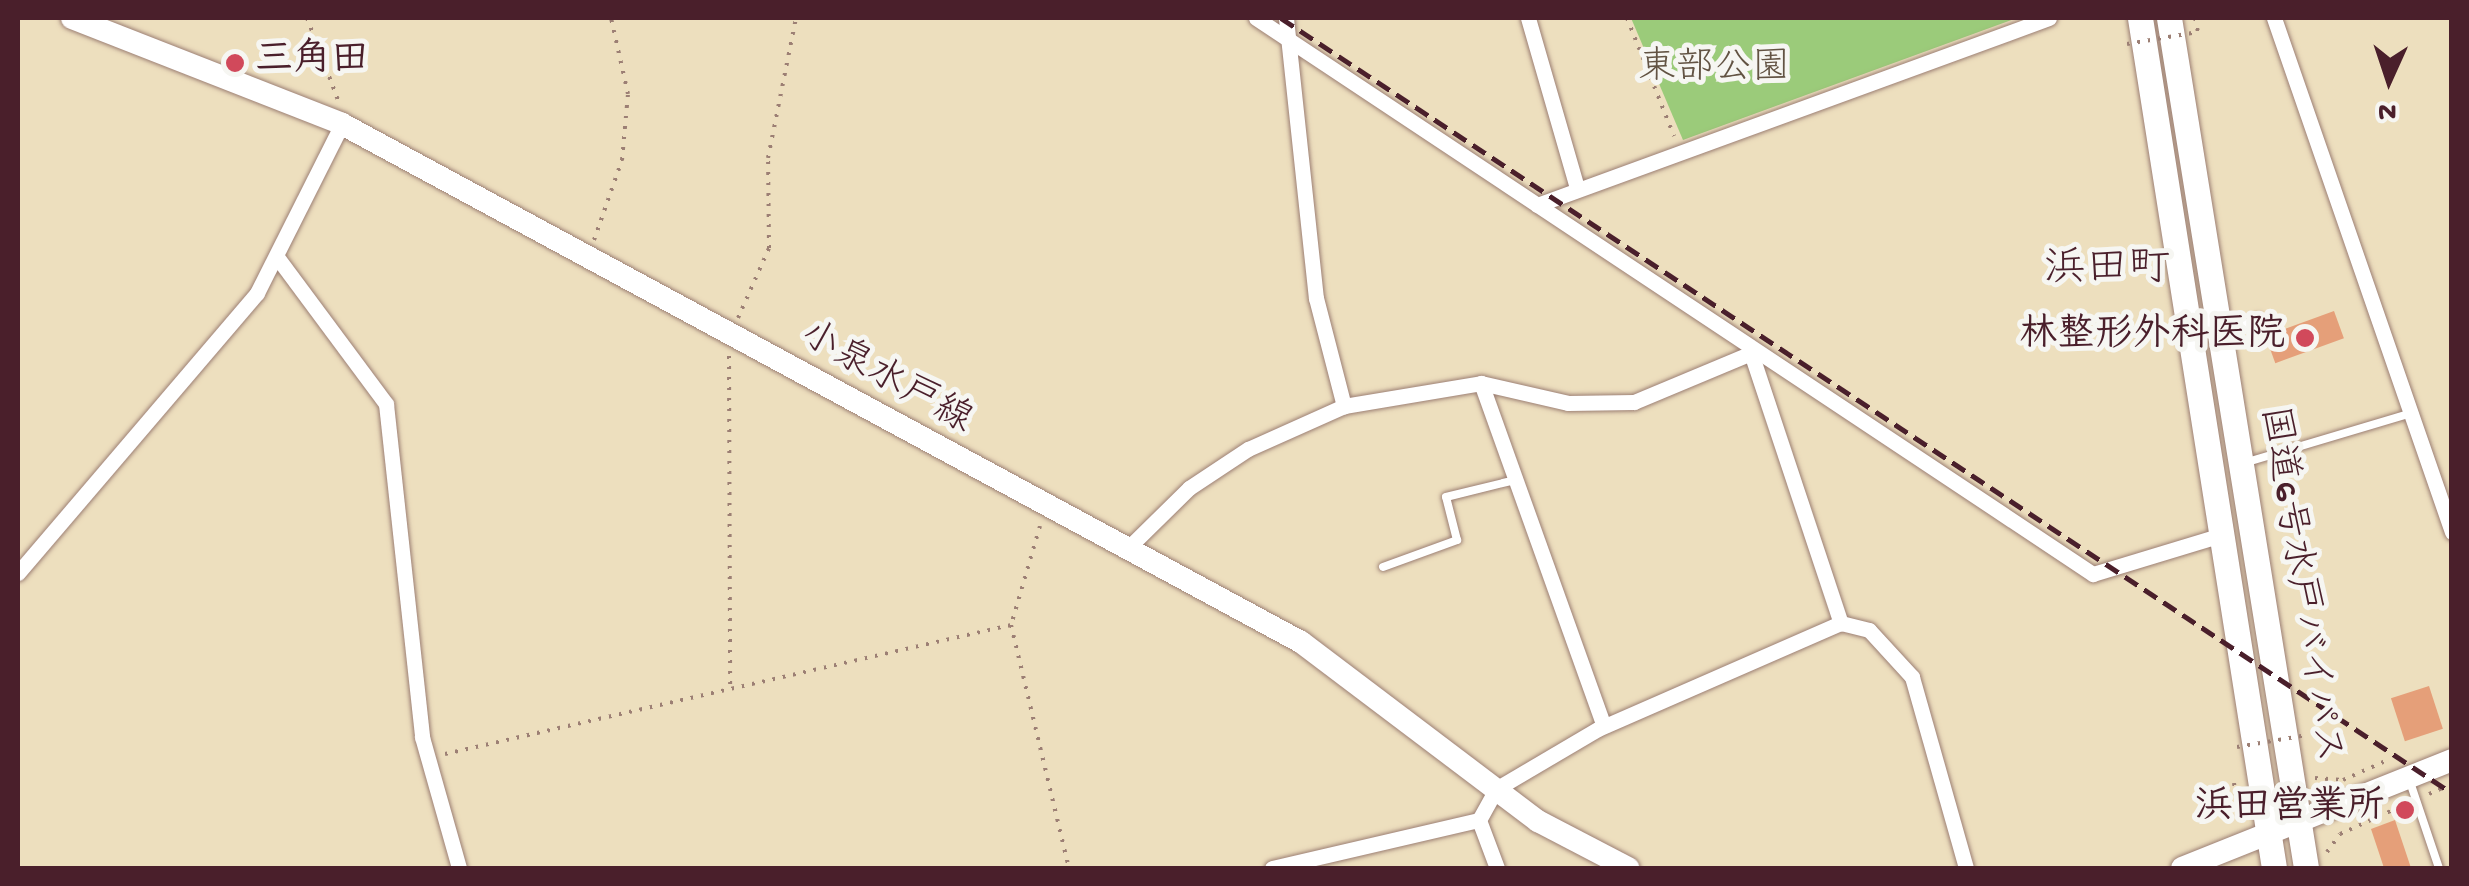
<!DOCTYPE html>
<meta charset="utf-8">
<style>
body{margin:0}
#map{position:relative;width:2469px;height:886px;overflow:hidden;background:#eddfbe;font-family:"Gochi Hand","Klee One",sans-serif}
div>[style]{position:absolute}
.green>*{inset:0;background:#9bcb7a}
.building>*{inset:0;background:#e59f79;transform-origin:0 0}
.path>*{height:4px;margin-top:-2px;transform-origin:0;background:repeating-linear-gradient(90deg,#9c7f74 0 2.5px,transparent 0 10.5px)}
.roads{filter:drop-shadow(0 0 2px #9c7f74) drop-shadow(0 0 2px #9c7f74)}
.service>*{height:8px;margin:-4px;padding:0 4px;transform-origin:4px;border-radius:4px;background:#fff}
.minor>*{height:15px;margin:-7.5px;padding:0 7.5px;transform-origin:7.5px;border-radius:7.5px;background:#fff}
.secondary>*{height:22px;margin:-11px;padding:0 11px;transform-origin:11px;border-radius:11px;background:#fff}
.trunk>*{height:25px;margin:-12.5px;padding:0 12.5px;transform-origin:12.5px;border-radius:12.5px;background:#fff}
.rail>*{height:5px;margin-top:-2.5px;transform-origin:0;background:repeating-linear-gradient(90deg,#4a1f2b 0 15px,transparent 0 23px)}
.path-bridge>*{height:4px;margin-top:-2px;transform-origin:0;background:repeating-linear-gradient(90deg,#9c7f74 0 2.5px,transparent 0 10.5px)}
.dots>*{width:28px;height:28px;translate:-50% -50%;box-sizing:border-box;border:5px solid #f6f6f2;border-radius:50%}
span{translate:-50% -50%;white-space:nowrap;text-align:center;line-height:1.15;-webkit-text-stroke:10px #f6f6f2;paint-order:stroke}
.poi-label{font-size:38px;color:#4a1f2b;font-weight:700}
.left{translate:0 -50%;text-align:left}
.right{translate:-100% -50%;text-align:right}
.park-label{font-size:38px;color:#625343}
.street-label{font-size:38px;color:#4a1f2b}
.quarter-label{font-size:42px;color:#4a1f2b}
.frame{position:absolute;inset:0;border:20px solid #4a1f2b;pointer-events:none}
.north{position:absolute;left:2339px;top:30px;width:100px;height:100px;-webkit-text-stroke:8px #f6f6f2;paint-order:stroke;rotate:183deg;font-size:28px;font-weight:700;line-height:40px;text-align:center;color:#4a1f2b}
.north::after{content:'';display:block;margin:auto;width:35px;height:45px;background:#4a1f2b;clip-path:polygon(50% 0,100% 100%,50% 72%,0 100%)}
</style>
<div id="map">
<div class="green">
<div style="clip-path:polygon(1631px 18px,2017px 18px,1683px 140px)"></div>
</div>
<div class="building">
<div style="left:2334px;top:311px;width:29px;height:73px;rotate:70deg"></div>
<div style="left:2429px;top:686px;width:45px;height:40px;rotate:72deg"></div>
<div style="clip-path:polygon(2395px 820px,2411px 868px,2384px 868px,2371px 829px)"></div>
</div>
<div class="path">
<div style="left:307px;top:18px;width:88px;rotate:69.3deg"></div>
<div style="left:1627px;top:18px;width:127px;rotate:68.3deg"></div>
<div style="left:2195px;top:18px;width:14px;rotate:78deg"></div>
<div style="left:594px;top:240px;width:85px;rotate:-70.7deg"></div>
<div style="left:622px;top:160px;width:66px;rotate:-84.8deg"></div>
<div style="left:628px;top:94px;width:78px;rotate:-102.6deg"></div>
<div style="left:738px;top:318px;width:77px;rotate:-66.1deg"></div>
<div style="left:769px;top:248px;width:90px;rotate:-90.6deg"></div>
<div style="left:768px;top:158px;width:143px;rotate:-78.7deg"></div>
<div style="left:729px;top:356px;width:333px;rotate:89.8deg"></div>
<div style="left:1040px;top:526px;width:103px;rotate:106.3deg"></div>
<div style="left:1011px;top:625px;width:250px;rotate:76.6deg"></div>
<div style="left:445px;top:754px;width:581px;rotate:-12.84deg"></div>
<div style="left:2315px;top:778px;width:28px;rotate:4deg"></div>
<div style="left:2343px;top:780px;width:51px;rotate:-24.1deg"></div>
<div style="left:2234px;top:783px;width:41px;rotate:81.7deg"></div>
<div style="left:2429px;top:794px;width:20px;rotate:-24deg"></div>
<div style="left:2327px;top:852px;width:22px;rotate:-54deg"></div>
<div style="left:2340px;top:834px;width:72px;rotate:-24.4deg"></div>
</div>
<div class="roads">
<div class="service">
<div style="left:2223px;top:334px;width:39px;rotate:-24deg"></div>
<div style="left:2244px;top:463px;width:175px;rotate:-16.6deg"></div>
<div style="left:1383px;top:567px;width:79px;rotate:-20deg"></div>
<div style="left:1457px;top:540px;width:44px;rotate:-104.3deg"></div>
<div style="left:1446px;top:497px;width:71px;rotate:-13.8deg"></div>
<div style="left:2409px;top:779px;width:94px;rotate:71.4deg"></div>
</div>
<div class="minor">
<div style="left:1256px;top:18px;width:1005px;rotate:33.6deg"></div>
<div style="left:2093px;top:574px;width:134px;rotate:-16.9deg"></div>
<div style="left:1286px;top:18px;width:282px;rotate:83.9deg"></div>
<div style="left:1316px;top:298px;width:112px;rotate:75.5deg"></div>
<div style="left:1528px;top:18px;width:177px;rotate:73.9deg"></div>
<div style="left:2274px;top:18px;width:544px;rotate:70.9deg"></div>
<div style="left:1537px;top:205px;width:545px;rotate:-20.06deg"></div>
<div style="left:277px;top:257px;width:183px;rotate:53.4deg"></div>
<div style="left:386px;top:404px;width:335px;rotate:83.8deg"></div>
<div style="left:422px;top:737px;width:136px;rotate:74.2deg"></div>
<div style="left:1481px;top:383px;width:364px;rotate:70.3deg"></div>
<div style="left:1127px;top:549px;width:87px;rotate:-44.5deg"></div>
<div style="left:1189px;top:488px;width:71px;rotate:-33.5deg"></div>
<div style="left:1248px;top:449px;width:105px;rotate:-24.1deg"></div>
<div style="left:1344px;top:406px;width:139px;rotate:-9.5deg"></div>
<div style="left:1481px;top:383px;width:89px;rotate:12.9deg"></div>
<div style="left:1568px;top:403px;width:66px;rotate:-0.9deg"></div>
<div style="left:1634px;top:402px;width:127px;rotate:-22.7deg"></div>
<div style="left:1751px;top:353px;width:285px;rotate:71.6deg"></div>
<div style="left:18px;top:573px;width:368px;rotate:-49.5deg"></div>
<div style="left:257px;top:293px;width:189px;rotate:-63.3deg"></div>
<div style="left:1272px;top:868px;width:212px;rotate:-13.1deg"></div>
<div style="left:1497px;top:868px;width:51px;rotate:-110.6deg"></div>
<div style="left:1479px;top:820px;width:35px;rotate:-61deg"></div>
<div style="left:1496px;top:789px;width:118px;rotate:-30.5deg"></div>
<div style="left:1598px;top:729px;width:265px;rotate:-23.6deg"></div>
<div style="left:1841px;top:623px;width:29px;rotate:14deg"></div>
<div style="left:1869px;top:630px;width:64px;rotate:47.5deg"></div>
<div style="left:1912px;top:677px;width:198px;rotate:74.2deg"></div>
</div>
<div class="secondary">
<div style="left:72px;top:18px;width:290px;rotate:21.4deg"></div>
<div style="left:342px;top:124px;width:1090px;rotate:28.38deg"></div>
<div style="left:1301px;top:642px;width:297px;rotate:37.1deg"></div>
<div style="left:1538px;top:821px;width:102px;rotate:27.6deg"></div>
<div style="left:2182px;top:868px;width:291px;rotate:-21.8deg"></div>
</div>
<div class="trunk">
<div style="left:2140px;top:18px;width:860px;rotate:81.04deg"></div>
<div style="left:2169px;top:18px;width:861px;rotate:80.84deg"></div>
</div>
</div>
<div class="rail">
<div style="left:1281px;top:18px;width:1404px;rotate:33.5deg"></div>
</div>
<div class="path-bridge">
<div style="left:2127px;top:44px;width:72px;rotate:-9.6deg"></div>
<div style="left:2237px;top:747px;width:71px;rotate:-9.7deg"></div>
</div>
<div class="dots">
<div style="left:235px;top:63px;background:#d1495b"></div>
<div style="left:2305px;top:338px;background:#d1495b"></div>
<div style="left:2405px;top:810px;background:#d1495b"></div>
</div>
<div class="poi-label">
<span class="left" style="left:255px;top:63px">三角田</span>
<span class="right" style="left:2285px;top:338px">林整形外科医院</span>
<span class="right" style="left:2385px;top:810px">浜田営業所</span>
</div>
<div class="park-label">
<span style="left:1714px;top:71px">東部公園</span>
</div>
<div class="street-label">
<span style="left:885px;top:380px;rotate:29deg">小泉水戸線</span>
<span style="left:2298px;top:585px;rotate:81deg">国道6号水戸バイパス</span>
</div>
<div class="quarter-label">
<span style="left:2107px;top:272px">浜田町</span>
</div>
<div class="frame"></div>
<div class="north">N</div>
</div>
